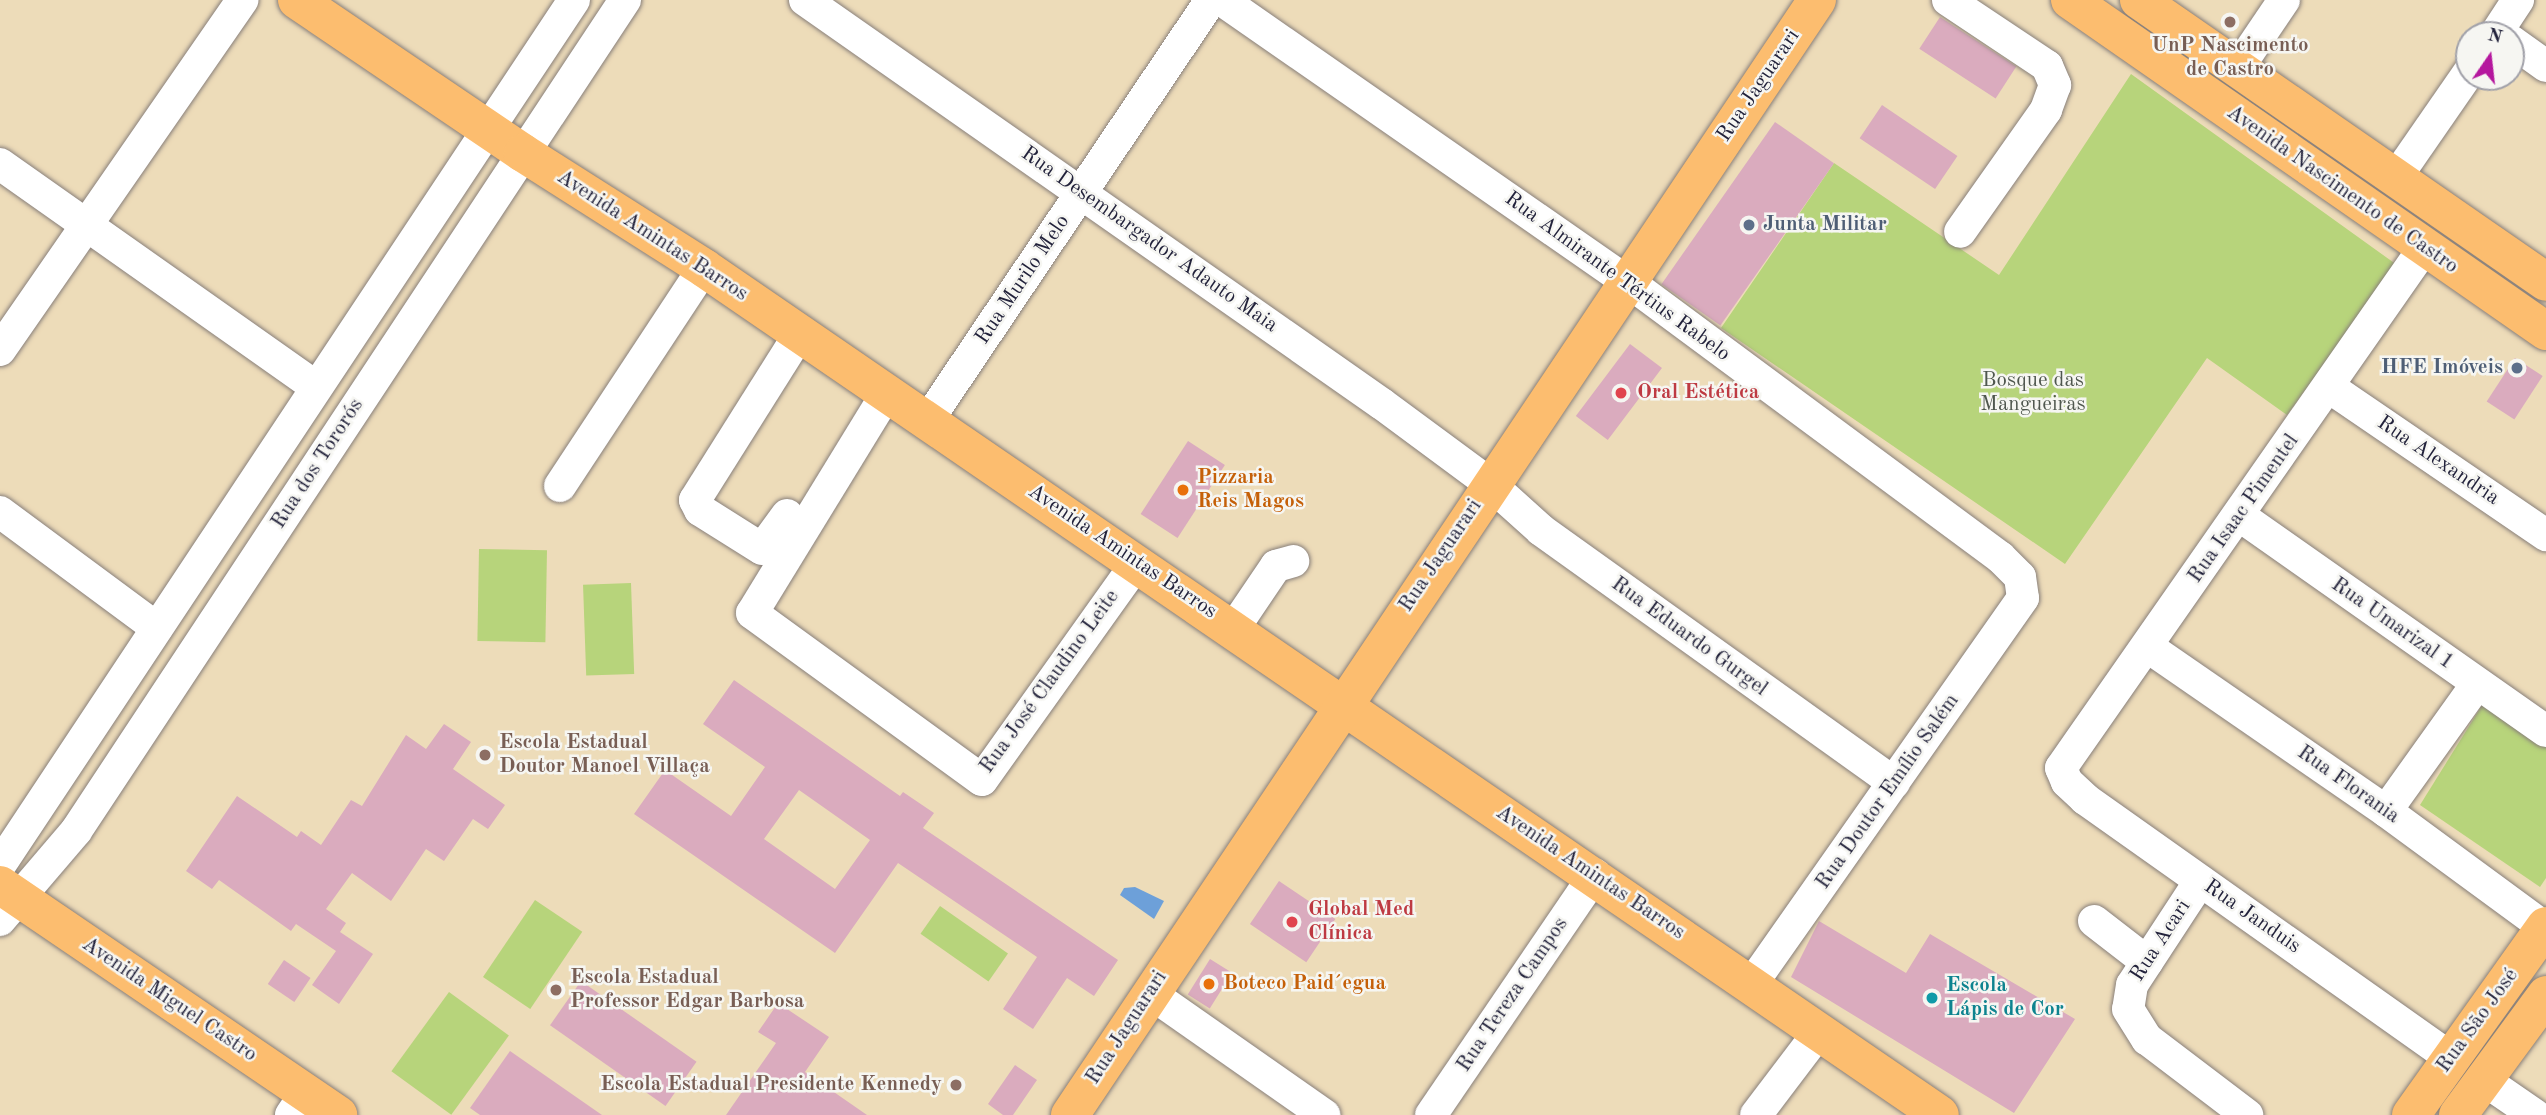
<!DOCTYPE html>
<meta charset="utf-8">
<style>
body{margin:0}
#map{position:relative;width:2546px;height:1115px;overflow:hidden;background:#eddcb9;font-family:"Old Standard TT",serif}
div>[style]{position:absolute}
.green>*{inset:0;background:#b7d47b;transform-origin:0 0}
.water>*{inset:0;background:#6da0d9}
.building>*{inset:0;background:#daabbe;transform-origin:0 0}
.roads{filter:drop-shadow(0 0 2px #887f7a) drop-shadow(0 0 2px #887f7a)}
.minor>*{height:32px;margin:-16px;padding:0 16px;transform-origin:16px;border-radius:16px;background:#fff}
.major>*{height:38px;margin:-19px;padding:0 19px;transform-origin:19px;border-radius:19px;background:#fcbd6f}
.dots>*{width:19px;height:19px;translate:-50% -50%;box-sizing:border-box;border:4px solid #f6f6f2;border-radius:50%}
span{translate:-50% -50%;white-space:nowrap;text-align:center;line-height:1.15;-webkit-text-stroke:5px #f6f6f2;paint-order:stroke}
.education-label{font-size:21px;color:#785e54;font-weight:700}
.left{translate:0 -50%;text-align:left}
.right{translate:-100% -50%;text-align:right}
.street-label{font-size:21px;color:#22223b}
.service-label{font-size:21px;color:#4e5e75;font-weight:700}
.park-label{font-size:21px;color:#4f574e}
.health-label{font-size:21px;color:#be3a42;font-weight:700}
.food-label{font-size:21px;color:#c56008;font-weight:700}
.culture-label{font-size:21px;color:#0d838f;font-weight:700}
.north{position:absolute;left:2455px;top:21px;width:70px;height:70px;box-sizing:border-box;background:#f6f6f2;border:2px solid #a1a1a9;border-radius:50%;rotate:14deg;font-size:19px;font-weight:700;line-height:28px;text-align:center;color:#22223b}
.north::after{content:'';display:block;margin:auto;width:24px;height:32px;background:#b5179e;clip-path:polygon(50% 0,100% 100%,50% 72%,0 100%)}
</style>
<div id="map">
<div class="green">
<div style="clip-path:polygon(2131px 74px,2397px 265px,2287px 415px,2207px 358px,2065px 564px,1721px 328px,1834px 163px,1999px 275px)"></div>
<div style="left:479px;top:549px;width:68px;height:92px;rotate:1deg"></div>
<div style="left:631px;top:583px;width:91px;height:48px;rotate:88deg"></div>
<div style="clip-path:polygon(2484px 702px,2546px 744px,2546px 878px,2540px 887px,2420px 805px)"></div>
<div style="left:535px;top:900px;width:57px;height:93px;rotate:34deg"></div>
<div style="left:940px;top:906px;width:83px;height:34px;rotate:35deg"></div>
<div style="left:449px;top:992px;width:74px;height:98px;rotate:36deg"></div>
</div>
<div class="water">
<div style="clip-path:polygon(1135px 887px,1164px 901px,1154px 919px,1120px 895px,1124px 888px)"></div>
</div>
<div class="building">
<div style="left:1940px;top:17px;width:91px;height:38px;rotate:33deg"></div>
<div style="left:1882px;top:105px;width:91px;height:40px;rotate:34deg"></div>
<div style="left:1775px;top:122px;width:72px;height:198px;rotate:35deg"></div>
<div style="left:1630px;top:344px;width:40px;height:90px;rotate:37deg"></div>
<div style="left:2515px;top:358px;width:33px;height:52px;rotate:33deg"></div>
<div style="left:1188px;top:441px;width:44px;height:87px;rotate:33deg"></div>
<div style="clip-path:polygon(evenodd,734px 680px,900px 796px,903px 792px,934px 813px,923px 828px,1118px 960px,1094px 996px,1067px 978px,1033px 1029px,1003px 1009px,1037px 957px,898px 863px,835px 953px,634px 814px,665px 770px,731px 816px,765px 767px,703px 724px,734px 680px,799px 790px,870px 840px,835px 889px,764px 839px,799px 790px)"></div>
<div style="clip-path:polygon(444px 724px,471px 742px,453px 769px,505px 805px,488px 829px,473px 819px,444px 861px,426px 849px,391px 901px,352px 873px,326px 909px,346px 923px,340px 932px,373px 954px,339px 1004px,312px 985px,336px 951px,296px 924px,291px 931px,219px 880px,212px 889px,186px 871px,237px 796px,297px 837px,301px 831px,321px 845px,351px 800px,362px 806px,406px 735px,426px 749px)"></div>
<div style="left:1279px;top:881px;width:68px;height:52px;rotate:34deg"></div>
<div style="clip-path:polygon(1819px 921px,1906px 973px,1930px 934px,2075px 1019px,2014px 1113px,1791px 977px)"></div>
<div style="left:1210px;top:959px;width:26px;height:42px;rotate:32deg"></div>
<div style="left:284px;top:960px;width:32px;height:29px;rotate:34deg"></div>
<div style="left:581px;top:981px;width:141px;height:54px;rotate:35deg"></div>
<div style="clip-path:polygon(778px 1003px,829px 1037px,805px 1072px,867px 1115px,726px 1115px,776px 1043px,758px 1032px)"></div>
<div style="clip-path:polygon(510px 1051px,602px 1115px,480px 1115px,470px 1108px)"></div>
<div style="clip-path:polygon(1015px 1065px,1037px 1080px,1013px 1115px,1003px 1115px,988px 1104px)"></div>
</div>
<div class="roads">
<div class="minor">
<div style="left:805px;top:0;width:704px;rotate:35deg"></div>
<div style="left:1382px;top:404px;width:134px;rotate:36.5deg"></div>
<div style="left:1490px;top:484px;width:69px;rotate:42deg"></div>
<div style="left:1541px;top:530px;width:434px;rotate:35.6deg"></div>
<div style="left:1222px;top:0;width:493px;rotate:34.8deg"></div>
<div style="left:1627px;top:281px;width:464px;rotate:36.5deg"></div>
<div style="left:2000px;top:557px;width:28px;rotate:45deg"></div>
<div style="left:2020px;top:577px;width:21px;rotate:82deg"></div>
<div style="left:2023px;top:598px;width:473px;rotate:125.1deg"></div>
<div style="left:1948px;top:0;width:119px;rotate:33.7deg"></div>
<div style="left:2047px;top:66px;width:21px;rotate:67deg"></div>
<div style="left:2055px;top:85px;width:27px;rotate:110deg"></div>
<div style="left:2046px;top:110px;width:149px;rotate:125.2deg"></div>
<div style="left:2495px;top:35px;width:42px;rotate:-56.7deg"></div>
<div style="left:2511px;top:41px;width:43px;rotate:35.5deg"></div>
<div style="left:2238px;top:68px;width:82px;rotate:-55.9deg"></div>
<div style="left:0;top:164px;width:387px;rotate:35.2deg"></div>
<div style="left:2397px;top:176px;width:126px;rotate:-55.3deg"></div>
<div style="left:2424px;top:248px;width:634px;rotate:124.92deg"></div>
<div style="left:2061px;top:768px;width:15px;rotate:67deg"></div>
<div style="left:2067px;top:782px;width:25px;rotate:43deg"></div>
<div style="left:2085px;top:799px;width:448px;rotate:35.3deg"></div>
<div style="left:0;top:350px;width:426px;rotate:-55.3deg"></div>
<div style="left:2329px;top:387px;width:263px;rotate:34.3deg"></div>
<div style="left:887px;top:393px;width:258px;rotate:121.5deg"></div>
<div style="left:752px;top:613px;width:284px;rotate:36deg"></div>
<div style="left:982px;top:780px;width:267px;rotate:-54.5deg"></div>
<div style="left:928px;top:420px;width:506px;rotate:-56.03deg"></div>
<div style="left:560px;top:486px;width:261px;rotate:-56.6deg"></div>
<div style="left:0;top:512px;width:195px;rotate:36.5deg"></div>
<div style="left:787px;top:515px;width:42px;rotate:126.3deg"></div>
<div style="left:762px;top:549px;width:73px;rotate:-147.8deg"></div>
<div style="left:700px;top:510px;width:11px;rotate:-117deg"></div>
<div style="left:695px;top:500px;width:197px;rotate:-57.8deg"></div>
<div style="left:2240px;top:516px;width:374px;rotate:35.1deg"></div>
<div style="left:1234px;top:628px;width:75px;rotate:-55.9deg"></div>
<div style="left:1276px;top:566px;width:18px;rotate:-16deg"></div>
<div style="left:2148px;top:647px;width:289px;rotate:34.6deg"></div>
<div style="left:2386px;top:811px;width:197px;rotate:36.3deg"></div>
<div style="left:2386px;top:811px;width:156px;rotate:-54.4deg"></div>
<div style="left:0;top:865px;width:1038px;rotate:-56.43deg"></div>
<div style="left:2200px;top:881px;width:124px;rotate:123.2deg"></div>
<div style="left:2132px;top:985px;width:24px;rotate:99deg"></div>
<div style="left:2128px;top:1009px;width:36px;rotate:58deg"></div>
<div style="left:2147px;top:1039px;width:126px;rotate:37.2deg"></div>
<div style="left:0;top:920px;width:117px;rotate:-49.5deg"></div>
<div style="left:76px;top:831px;width:996px;rotate:-56.55deg"></div>
<div style="left:2094px;top:921px;width:67px;rotate:37.7deg"></div>
<div style="left:1150px;top:993px;width:213px;rotate:35deg"></div>
<div style="left:2484px;top:1080px;width:62px;rotate:34.5deg"></div>
<div style="left:291px;top:1115px;width:25px;rotate:-56deg"></div>
<div style="left:1431px;top:1115px;width:291px;rotate:-55.7deg"></div>
<div style="left:1756px;top:1115px;width:104px;rotate:-52.8deg"></div>
</div>
<div class="major">
<div style="left:297px;top:0;width:273px;rotate:34.1deg"></div>
<div style="left:523px;top:153px;width:214px;rotate:32.4deg"></div>
<div style="left:704px;top:268px;width:1498px;rotate:34.42deg"></div>
<div style="left:2070px;top:0;width:580px;rotate:34.81deg"></div>
<div style="left:2139px;top:0;width:495px;rotate:34.7deg"></div>
<div style="left:0;top:885px;width:409px;rotate:34.2deg"></div>
<div style="left:1070px;top:1115px;width:1342px;rotate:-56.18deg"></div>
<div style="left:2411px;top:1115px;width:232px;rotate:-54.5deg"></div>
<div style="left:2458px;top:1115px;width:149px;rotate:-53.7deg"></div>
</div>
</div>
<div class="dots">
<div style="left:2230px;top:22px;background:#8d6e63"></div>
<div style="left:1749px;top:225px;background:#5c6f8a"></div>
<div style="left:2517px;top:368px;background:#5c6f8a"></div>
<div style="left:1621px;top:393px;background:#e0444e"></div>
<div style="left:1183px;top:490px;background:#e8710a"></div>
<div style="left:485px;top:755px;background:#8d6e63"></div>
<div style="left:1292px;top:922px;background:#e0444e"></div>
<div style="left:1209px;top:984px;background:#e8710a"></div>
<div style="left:556px;top:990px;background:#8d6e63"></div>
<div style="left:1932px;top:998px;background:#0f9aa8"></div>
<div style="left:956px;top:1085px;background:#8d6e63"></div>
</div>
<div class="education-label">
<span style="left:2230px;top:58px">UnP Nascimento<br>de Castro</span>
<span class="left" style="left:499px;top:755px">Escola Estadual<br>Doutor Manoel Villaça</span>
<span class="left" style="left:570px;top:990px">Escola Estadual<br>Professor Edgar Barbosa</span>
<span class="right" style="left:942px;top:1085px">Escola Estadual Presidente Kennedy</span>
</div>
<div class="street-label">
<span style="left:1759px;top:86px;rotate:-56deg">Rua Jaguarari</span>
<span style="left:2342px;top:190px;rotate:35deg">Avenida Nascimento de Castro</span>
<span style="left:652px;top:236px;rotate:33deg">Avenida Amintas Barros</span>
<span style="left:1149px;top:240px;rotate:35deg">Rua Desembargador Adauto Maia</span>
<span style="left:1617px;top:277px;rotate:36deg">Rua Almirante Tértius Rabelo</span>
<span style="left:1023px;top:280px;rotate:-56deg">Rua Murilo Melo</span>
<span style="left:2438px;top:461px;rotate:34deg">Rua Alexandria</span>
<span style="left:318px;top:464px;rotate:-57deg">Rua dos Tororós</span>
<span style="left:2244px;top:509px;rotate:-55deg">Rua Isaac Pimentel</span>
<span style="left:1122px;top:552px;rotate:34deg">Avenida Amintas Barros</span>
<span style="left:1441px;top:556px;rotate:-56deg">Rua Jaguarari</span>
<span style="left:2392px;top:624px;rotate:35deg">Rua Umarizal 1</span>
<span style="left:1689px;top:637px;rotate:36deg">Rua Eduardo Gurgel</span>
<span style="left:1050px;top:682px;rotate:-54deg">Rua José Claudino Leite</span>
<span style="left:2348px;top:785px;rotate:35deg">Rua Florania</span>
<span style="left:1888px;top:792px;rotate:-55deg">Rua Doutor Emílio Salém</span>
<span style="left:1590px;top:873px;rotate:34deg">Avenida Amintas Barros</span>
<span style="left:2252px;top:917px;rotate:35deg">Rua Janduis</span>
<span style="left:2161px;top:941px;rotate:-57deg">Rua Acari</span>
<span style="left:1513px;top:995px;rotate:-56deg">Rua Tereza Campos</span>
<span style="left:169px;top:1000px;rotate:34deg">Avenida Miguel Castro</span>
<span style="left:2478px;top:1021px;rotate:-54deg">Rua São José</span>
<span style="left:1127px;top:1028px;rotate:-57deg">Rua Jaguarari</span>
</div>
<div class="service-label">
<span class="left" style="left:1763px;top:225px">Junta Militar</span>
<span class="right" style="left:2503px;top:368px">HFE Imóveis</span>
</div>
<div class="park-label">
<span style="left:2033px;top:393px">Bosque das<br>Mangueiras</span>
</div>
<div class="health-label">
<span class="left" style="left:1637px;top:393px">Oral Estética</span>
<span class="left" style="left:1308px;top:922px">Global Med<br>Clínica</span>
</div>
<div class="food-label">
<span class="left" style="left:1197px;top:490px">Pizzaria<br>Reis Magos</span>
<span class="left" style="left:1223px;top:984px">Boteco Paid´egua</span>
</div>
<div class="culture-label">
<span class="left" style="left:1946px;top:998px">Escola<br>Lápis de Cor</span>
</div>
<div class="north">N</div>
</div>
